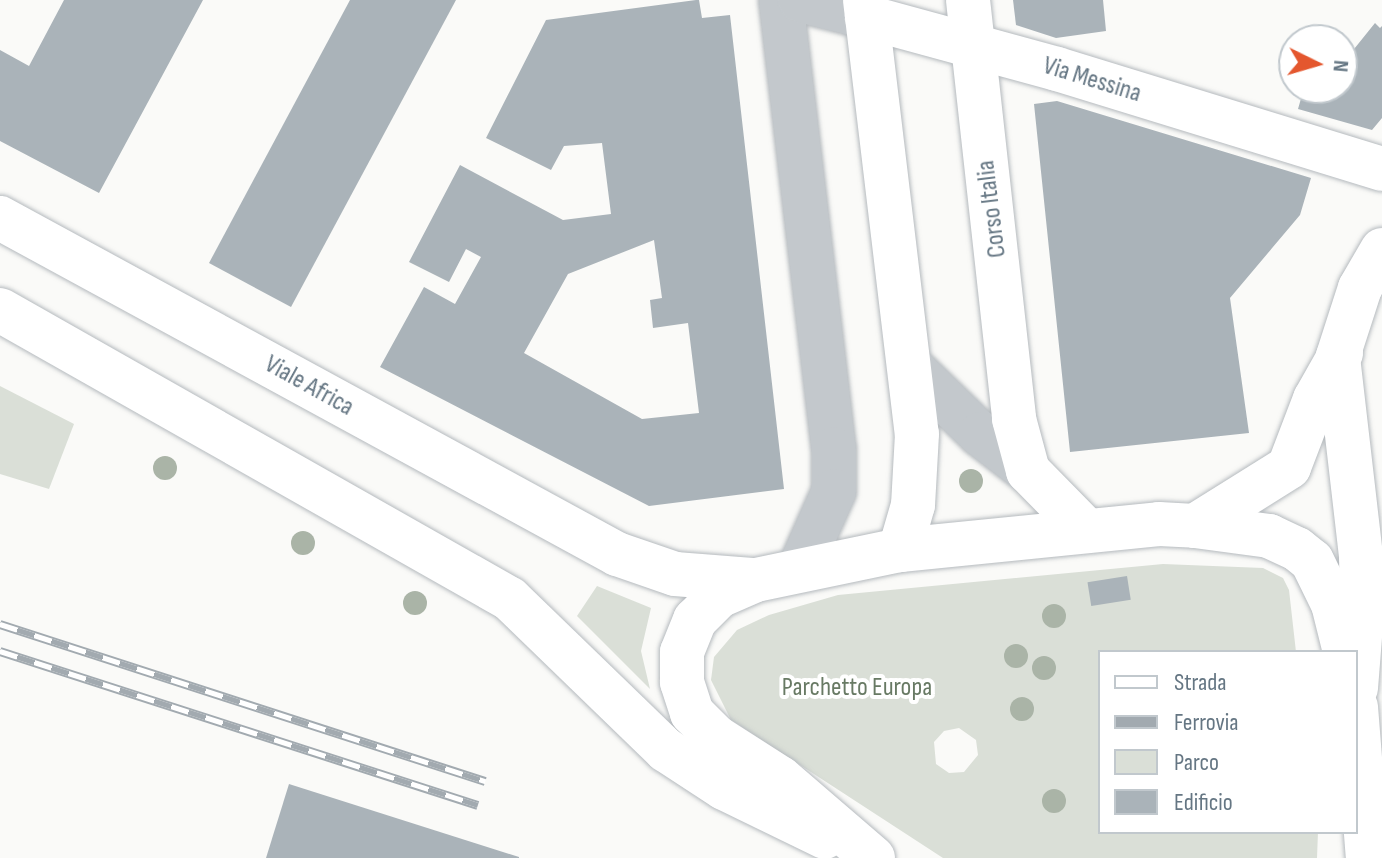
<!DOCTYPE html>
<style>
body{margin:0}
#map{position:relative;width:1382px;height:858px;overflow:hidden;background:#fafaf8;font-family:"Sofia Sans Condensed",sans-serif}
div>[style]{position:absolute}
.green>*{inset:0;background:#dadfd7}
.building>*{inset:0;background:#aab3b9;transform-origin:0 0}
.roads{filter:drop-shadow(0 0 2px #b5babe) drop-shadow(0 0 2px #b5babe)}
.minor>*{height:44px;margin:-22px;padding:0 22px;transform-origin:22px;border-radius:22px;background:#c3c8cc}
.major>*{height:44px;margin:-22px;padding:0 22px;transform-origin:22px;border-radius:22px;background:#fff}
.rail>*{height:9px;margin-top:-4.5px;transform-origin:0;background:repeating-linear-gradient(90deg,#fff 0 18px,#a2aab0 0 36px);box-sizing:border-box;border-block:2px solid #a2aab0}
.trees>*{width:24px;height:24px;margin:-12px;border-radius:50%;background:#aab4a7}
span{translate:-50% -50%;white-space:nowrap;text-align:center;line-height:1.15;-webkit-text-stroke:8px #fff;paint-order:stroke}
.street-label{font-size:26px;color:#657683}
.park-label{font-size:26px;color:#687a64}
.legend{position:absolute;left:1098px;top:650px;width:260px;height:184px;box-sizing:border-box;background:#fff;border:2px solid #c1c8cd;margin:0;padding:10px 14px;list-style:none;font-size:24px;color:#657683}
.legend li{display:flex;align-items:center;gap:16px;height:40px}
.legend b{width:40px;border:2px solid #c1c8cd}
.north{position:absolute;left:1278px;top:24px;width:80px;height:80px;box-sizing:border-box;background:#fff;border:2px solid #c1c8cd;border-radius:50%;rotate:95deg;font-size:22px;font-weight:700;line-height:32px;text-align:center;color:#657683}
.north::after{content:'';display:block;margin:auto;width:28px;height:36px;background:#e4572e;clip-path:polygon(50% 0,100% 100%,50% 72%,0 100%)}
</style>
<div id="map">
<div class="green">
<div style="clip-path:polygon(0 386px,74px 424px,49px 489px,0 474px)"></div>
<div style="clip-path:polygon(evenodd,1163px 564px,1263px 568px,1283px 578px,1289px 590px,1296px 652px,1100px 652px,1100px 832px,1318px 832px,1317px 858px,943px 858px,731px 720px,711px 680px,714px 657px,737px 630px,769px 615px,838px 595px,1163px 564px,959px 728px,976px 740px,978px 755px,964px 772px,949px 773px,936px 764px,934px 742px,944px 731px,959px 728px)"></div>
<div style="clip-path:polygon(597px 586px,651px 608px,641px 651px,650px 689px,577px 616px)"></div>
</div>
<div class="building">
<div style="clip-path:polygon(64px 0,203px 0,99px 193px,0 141px,0 50px,29px 66px)"></div>
<div style="clip-path:polygon(350px 0,456px 0,291px 307px,209px 263px)"></div>
<div style="clip-path:polygon(evenodd,696px 0,699px 0,702px 18px,730px 15px,784px 489px,649px 506px,380px 367px,424px 287px,455px 304px,481px 257px,466px 249px,449px 282px,409px 262px,460px 165px,563px 220px,611px 214px,602px 143px,564px 146px,551px 170px,486px 138px,546px 20px,696px 0,654px 240px,662px 298px,650px 300px,653px 328px,688px 323px,699px 413px,642px 419px,524px 353px,568px 274px,654px 240px)"></div>
<div style="clip-path:polygon(1013px 0,1103px 0,1106px 31px,1056px 38px,1016px 25px)"></div>
<div style="clip-path:polygon(1375px 23px,1380px 28px,1382px 26px,1382px 118px,1372px 130px,1298px 109px,1304px 88px,1342px 88px,1342px 64px)"></div>
<div style="clip-path:polygon(1057px 101px,1311px 178px,1300px 215px,1230px 298px,1249px 433px,1070px 452px,1034px 104px)"></div>
<div style="left:1127px;top:576px;width:24px;height:40px;rotate:81deg"></div>
<div style="clip-path:polygon(289px 784px,519px 857px,519px 858px,266px 858px)"></div>
</div>
<div class="roads">
<div class="minor">
<div style="left:781px;top:0;width:452px;rotate:83.3deg"></div>
<div style="left:834px;top:449px;width:42px;rotate:90deg"></div>
<div style="left:834px;top:491px;width:86px;rotate:113.9deg"></div>
<div style="left:800px;top:0;width:69px;rotate:14.2deg"></div>
<div style="left:910px;top:366px;width:98px;rotate:44.2deg"></div>
<div style="left:980px;top:434px;width:61px;rotate:37.6deg"></div>
</div>
<div class="major">
<div style="left:865px;top:0;width:437px;rotate:83.2deg"></div>
<div style="left:917px;top:434px;width:71px;rotate:93.2deg"></div>
<div style="left:913px;top:505px;width:47px;rotate:106.1deg"></div>
<div style="left:968px;top:0;width:422px;rotate:83.7deg"></div>
<div style="left:1014px;top:419px;width:54px;rotate:74.9deg"></div>
<div style="left:1028px;top:471px;width:84px;rotate:45.5deg"></div>
<div style="left:867px;top:17px;width:197px;rotate:15.3deg"></div>
<div style="left:1057px;top:69px;width:340px;rotate:17.1deg"></div>
<div style="left:0;top:218px;width:703px;rotate:28.57deg"></div>
<div style="left:617px;top:554px;width:61px;rotate:19deg"></div>
<div style="left:675px;top:574px;width:77px;rotate:4.5deg"></div>
<div style="left:0;top:310px;width:586px;rotate:29.54deg"></div>
<div style="left:510px;top:599px;width:217px;rotate:44.1deg"></div>
<div style="left:666px;top:750px;width:69px;rotate:33.2deg"></div>
<div style="left:724px;top:788px;width:112px;rotate:25.9deg"></div>
<div style="left:1195px;top:526px;width:111px;rotate:-32.1deg"></div>
<div style="left:1289px;top:467px;width:73px;rotate:-69.1deg"></div>
<div style="left:1315px;top:399px;width:53px;rotate:-60.5deg"></div>
<div style="left:1356px;top:688px;width:77px;rotate:-85.5deg"></div>
<div style="left:1362px;top:611px;width:55px;rotate:-91deg"></div>
<div style="left:1361px;top:556px;width:201px;rotate:-96.6deg"></div>
<div style="left:1338px;top:356px;width:71px;rotate:-72.1deg"></div>
<div style="left:1360px;top:288px;width:44px;rotate:-59.9deg"></div>
<div style="left:1356px;top:707px;width:151px;rotate:85.5deg"></div>
<div style="left:873px;top:858px;width:123px;rotate:-139.3deg"></div>
<div style="left:780px;top:778px;width:76px;rotate:-147.4deg"></div>
<div style="left:716px;top:737px;width:34px;rotate:-135deg"></div>
<div style="left:692px;top:713px;width:33px;rotate:-108deg"></div>
<div style="left:682px;top:682px;width:30px;rotate:-90deg"></div>
<div style="left:682px;top:652px;width:35px;rotate:-68deg"></div>
<div style="left:695px;top:620px;width:34px;rotate:-45deg"></div>
<div style="left:719px;top:596px;width:40px;rotate:-23.4deg"></div>
<div style="left:756px;top:580px;width:147px;rotate:-11.8deg"></div>
<div style="left:900px;top:550px;width:260px;rotate:-5.7deg"></div>
<div style="left:1159px;top:524px;width:36px;rotate:3deg"></div>
<div style="left:1195px;top:526px;width:75px;rotate:7.7deg"></div>
<div style="left:1269px;top:536px;width:31px;rotate:25deg"></div>
<div style="left:1297px;top:549px;width:19px;rotate:39deg"></div>
<div style="left:1312px;top:561px;width:48px;rotate:64deg"></div>
<div style="left:1333px;top:604px;width:49px;rotate:76deg"></div>
</div>
</div>
<div class="rail">
<div style="left:0;top:624px;width:510px;rotate:17.94deg"></div>
<div style="left:0;top:651px;width:502px;rotate:17.86deg"></div>
</div>
<div class="trees">
<div style="left:165px;top:468px"></div>
<div style="left:971px;top:481px"></div>
<div style="left:303px;top:543px"></div>
<div style="left:415px;top:603px"></div>
<div style="left:1054px;top:616px"></div>
<div style="left:1016px;top:656px"></div>
<div style="left:1044px;top:668px"></div>
<div style="left:1022px;top:709px"></div>
<div style="left:1054px;top:801px"></div>
</div>
<div class="street-label">
<span style="left:1092px;top:80px;rotate:17deg">Via Messina</span>
<span style="left:992px;top:209px;rotate:-97deg">Corso Italia</span>
<span style="left:309px;top:386px;rotate:29deg">Viale Africa</span>
</div>
<div class="park-label">
<span style="left:857px;top:688px">Parchetto Europa</span>
</div>
<ul class="legend">
<li><b style="height:10px;background:#fff"></b>Strada</li>
<li><b style="height:10px;background:#a2aab0"></b>Ferrovia</li>
<li><b style="height:22px;background:#dadfd7"></b>Parco</li>
<li><b style="height:22px;background:#aab3b9"></b>Edificio</li>
</ul>
<div class="north">N</div>
</div>
